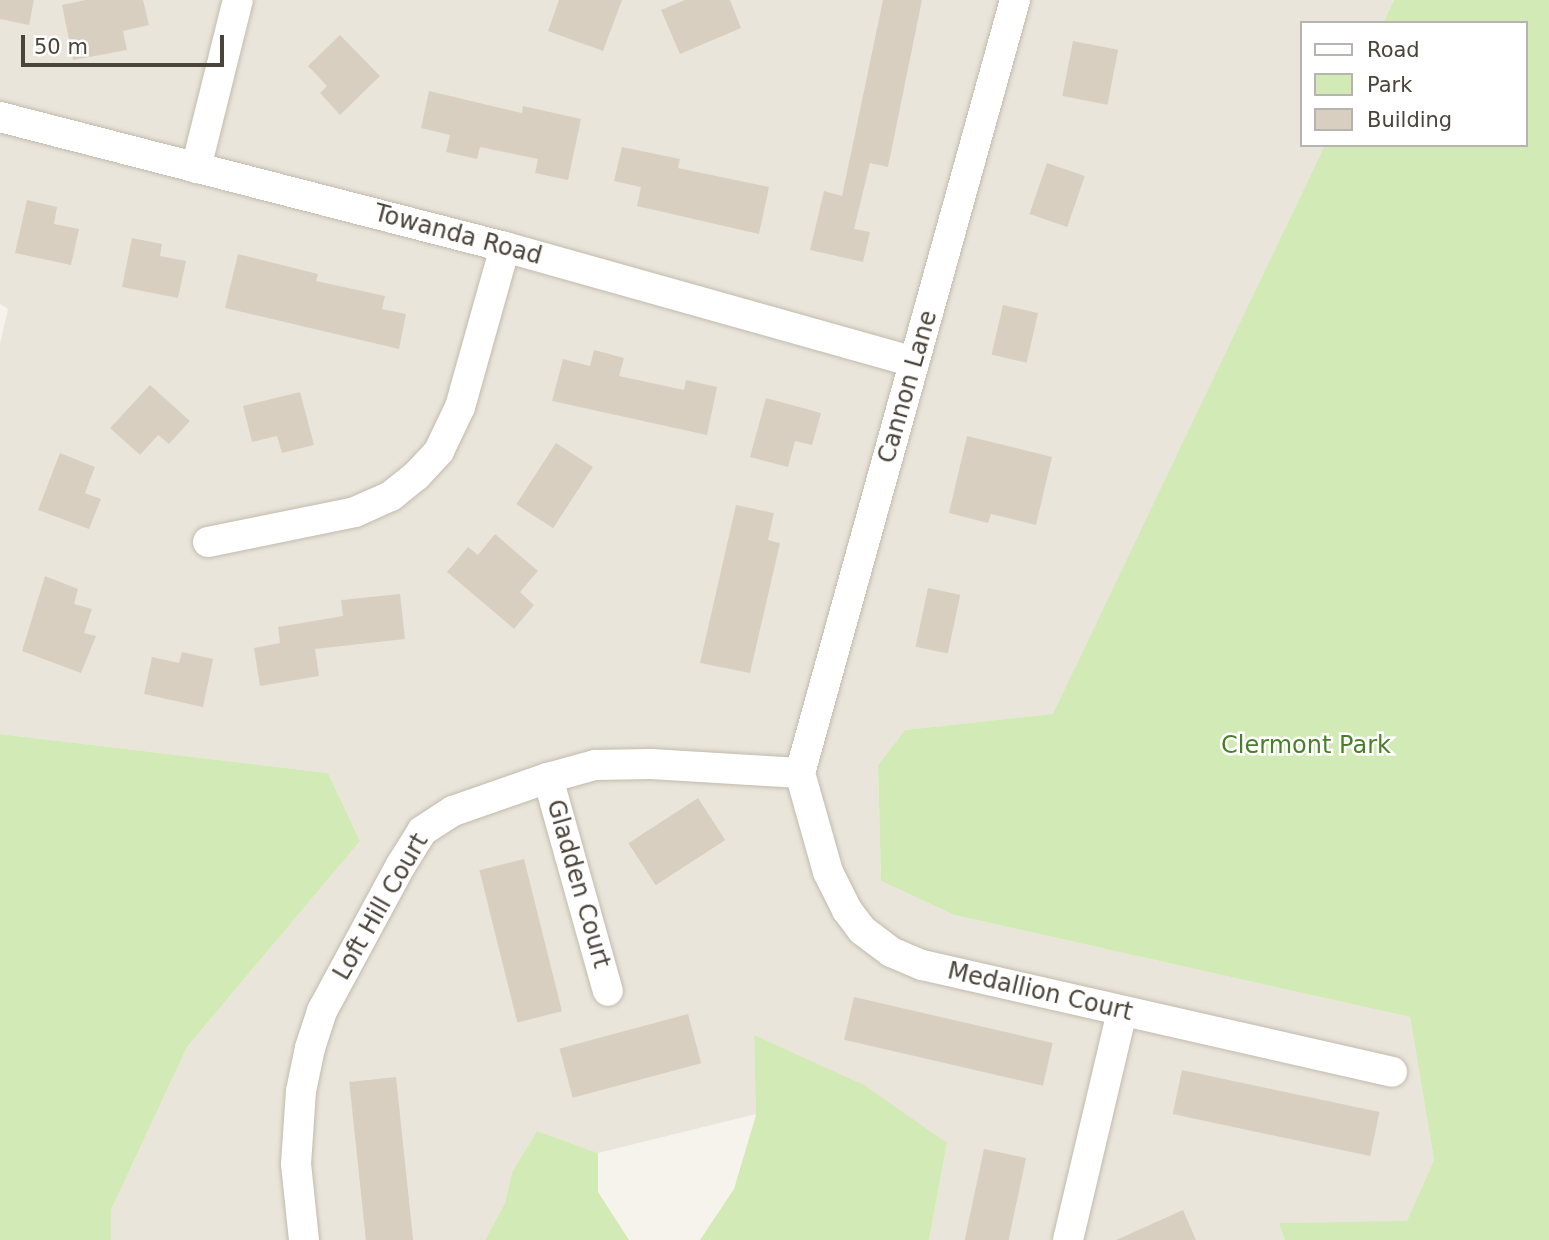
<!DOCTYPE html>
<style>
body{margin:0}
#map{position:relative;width:1549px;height:1240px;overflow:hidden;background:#f6f3ec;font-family:"DejaVu Sans",sans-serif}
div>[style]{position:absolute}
.residential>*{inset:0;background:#eae5da}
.green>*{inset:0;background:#d2eab5}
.building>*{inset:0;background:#d8cfc1;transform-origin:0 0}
.roads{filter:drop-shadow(0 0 2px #c2bbae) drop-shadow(0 0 2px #c2bbae)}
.street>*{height:30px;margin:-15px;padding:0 15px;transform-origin:15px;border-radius:15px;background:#fff}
span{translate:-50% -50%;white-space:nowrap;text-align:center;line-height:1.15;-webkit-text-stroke:5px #fff;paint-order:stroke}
.street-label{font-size:24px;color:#4b4439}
.park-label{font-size:24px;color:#4a7f2a}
.legend{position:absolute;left:1300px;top:21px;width:228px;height:126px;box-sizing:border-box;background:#fff;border:2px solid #b7b4b0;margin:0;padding:9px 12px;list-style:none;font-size:21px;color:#4b4439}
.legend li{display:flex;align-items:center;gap:14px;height:35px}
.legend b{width:35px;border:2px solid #b7b4b0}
.scale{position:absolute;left:21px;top:35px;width:203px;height:32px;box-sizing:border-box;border:4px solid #4b4439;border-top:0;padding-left:9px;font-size:21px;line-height:24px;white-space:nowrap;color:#4b4439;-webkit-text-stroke:5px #fff;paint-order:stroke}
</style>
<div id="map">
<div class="residential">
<div style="clip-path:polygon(0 0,1394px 0,1383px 23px,1302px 23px,1302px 145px,1325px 145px,1141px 532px,1093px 710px,905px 730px,878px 765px,881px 881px,954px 915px,1410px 1017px,1434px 1160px,1407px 1222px,1280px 1223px,1285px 1240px,929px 1240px,947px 1143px,754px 1036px,756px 1114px,598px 1153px,537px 1131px,512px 1172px,505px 1203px,485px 1240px,111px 1240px,111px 1210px,187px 1047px,360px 841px,328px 773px,0 734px,0 344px,8px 309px,0 304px)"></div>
</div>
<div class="green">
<div style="clip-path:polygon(1394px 0,1549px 0,1549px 1240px,1285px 1240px,1279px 1223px,1407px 1221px,1434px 1160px,1410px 1017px,954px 915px,881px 881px,878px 765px,905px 730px,1053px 714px,1325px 145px,1526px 145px,1526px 23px,1383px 23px)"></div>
<div style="clip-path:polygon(0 734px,328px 773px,360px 841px,187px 1047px,111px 1210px,111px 1240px,0 1240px)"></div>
<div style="clip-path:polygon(754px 1035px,864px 1085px,947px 1143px,929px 1240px,700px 1240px,734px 1189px,756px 1115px)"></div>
<div style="clip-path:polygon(537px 1131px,598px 1153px,598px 1192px,629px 1240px,485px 1240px,505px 1203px,512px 1172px)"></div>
</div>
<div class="building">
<div style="clip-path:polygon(0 0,34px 0,29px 25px,0 19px)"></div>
<div style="clip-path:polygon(86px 0,143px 0,149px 25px,123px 31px,127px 50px,73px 60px,62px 5px)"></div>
<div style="clip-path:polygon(559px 0,622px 0,603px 51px,548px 31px)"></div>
<div style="clip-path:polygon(685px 0,730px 0,741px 28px,680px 54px,661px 10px)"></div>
<div style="clip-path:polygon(883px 0,922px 0,888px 167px,870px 163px,854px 229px,870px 232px,863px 262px,810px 250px,824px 191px,842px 196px)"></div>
<div style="clip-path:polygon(340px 35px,380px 76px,340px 115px,320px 93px,327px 86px,308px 66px)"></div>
<div style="left:1073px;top:41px;width:46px;height:56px;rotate:11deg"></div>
<div style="clip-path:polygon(429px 91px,522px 113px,523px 106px,581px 119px,568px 180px,535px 173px,538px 159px,480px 147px,477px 159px,446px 152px,450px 135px,421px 128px)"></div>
<div style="clip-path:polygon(622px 147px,680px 159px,678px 168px,769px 187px,759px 234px,637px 206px,641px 187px,614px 181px)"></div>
<div style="left:1047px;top:163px;width:40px;height:54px;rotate:19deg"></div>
<div style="clip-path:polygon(27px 200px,57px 207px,54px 224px,79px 229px,71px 265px,15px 253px)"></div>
<div style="clip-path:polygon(132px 238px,162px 244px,160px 256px,186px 261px,178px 298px,122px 287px)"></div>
<div style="clip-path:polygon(238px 254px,318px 274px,316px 281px,385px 296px,382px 309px,406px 314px,399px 349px,225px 308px)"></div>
<div style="left:1003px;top:305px;width:36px;height:51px;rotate:13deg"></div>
<div style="clip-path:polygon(594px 350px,624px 358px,619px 376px,684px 390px,686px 380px,717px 387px,707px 435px,552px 401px,563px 359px,590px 366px)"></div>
<div style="clip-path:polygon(150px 385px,190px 421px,169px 444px,158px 435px,140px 455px,110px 428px)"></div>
<div style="clip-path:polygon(300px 392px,314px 445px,282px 453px,277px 436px,252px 442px,243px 406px)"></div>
<div style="clip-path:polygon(766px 398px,821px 413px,812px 445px,795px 441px,788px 467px,750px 457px)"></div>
<div style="clip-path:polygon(967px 436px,1052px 457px,1036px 525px,991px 514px,988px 523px,949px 513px)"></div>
<div style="left:556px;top:443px;width:44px;height:73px;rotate:33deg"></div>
<div style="clip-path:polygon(60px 453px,95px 467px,85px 493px,101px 499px,89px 529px,38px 510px)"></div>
<div style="clip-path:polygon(736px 505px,774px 513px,768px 540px,780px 543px,750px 673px,700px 663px)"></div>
<div style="clip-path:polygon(495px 534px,538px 571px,520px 592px,534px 605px,514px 629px,447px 572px,468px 547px,478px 555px)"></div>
<div style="clip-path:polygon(45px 576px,78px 589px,74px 604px,92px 609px,84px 633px,96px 636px,81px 673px,22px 651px)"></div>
<div style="left:928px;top:588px;width:33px;height:60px;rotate:12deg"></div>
<div style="clip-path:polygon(400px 594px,405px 639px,315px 649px,319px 676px,260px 686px,254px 648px,280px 643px,278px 627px,343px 616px,341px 600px)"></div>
<div style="clip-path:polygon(182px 652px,213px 659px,203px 707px,144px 694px,152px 657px,179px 663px)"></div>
<div style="left:698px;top:798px;width:50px;height:83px;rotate:57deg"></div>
<div style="left:524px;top:859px;width:157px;height:46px;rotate:76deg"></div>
<div style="left:854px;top:997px;width:204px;height:44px;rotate:13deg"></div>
<div style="left:688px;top:1014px;width:51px;height:133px;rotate:75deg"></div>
<div style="left:1182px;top:1070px;width:202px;height:45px;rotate:12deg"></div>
<div style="left:396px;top:1077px;width:164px;height:47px;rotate:84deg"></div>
<div style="left:984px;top:1149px;width:43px;height:93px;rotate:12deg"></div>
<div style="clip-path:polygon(1183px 1210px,1196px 1240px,1116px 1240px)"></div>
</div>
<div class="roads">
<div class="street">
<div style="left:1015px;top:0;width:802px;rotate:105.54deg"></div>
<div style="left:800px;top:773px;width:103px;rotate:74.2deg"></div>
<div style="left:828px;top:872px;width:42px;rotate:63.4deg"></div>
<div style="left:847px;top:910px;width:25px;rotate:53deg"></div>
<div style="left:862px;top:930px;width:36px;rotate:37deg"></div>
<div style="left:891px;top:952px;width:34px;rotate:23deg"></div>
<div style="left:922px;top:965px;width:482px;rotate:12.8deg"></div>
<div style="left:0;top:117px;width:521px;rotate:14.44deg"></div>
<div style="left:505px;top:247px;width:425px;rotate:15.7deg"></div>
<div style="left:196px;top:168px;width:173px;rotate:-76deg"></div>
<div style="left:208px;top:542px;width:150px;rotate:-11.5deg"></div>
<div style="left:355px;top:512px;width:39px;rotate:-24deg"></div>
<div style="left:391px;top:496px;width:32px;rotate:-39deg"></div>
<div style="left:416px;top:476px;width:34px;rotate:-47deg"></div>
<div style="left:439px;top:451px;width:49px;rotate:-64.5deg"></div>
<div style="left:460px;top:407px;width:166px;rotate:-74.3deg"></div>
<div style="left:548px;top:778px;width:221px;rotate:74.3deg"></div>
<div style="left:304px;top:1240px;width:76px;rotate:-96deg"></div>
<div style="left:296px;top:1164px;width:73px;rotate:-86.1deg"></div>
<div style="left:301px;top:1091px;width:44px;rotate:-78.2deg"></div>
<div style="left:310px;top:1048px;width:39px;rotate:-72deg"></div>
<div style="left:322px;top:1011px;width:166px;rotate:-61.6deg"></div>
<div style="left:401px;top:865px;width:40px;rotate:-58deg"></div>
<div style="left:422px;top:831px;width:37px;rotate:-33deg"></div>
<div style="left:453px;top:811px;width:101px;rotate:-19.2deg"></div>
<div style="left:548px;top:778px;width:49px;rotate:-15.5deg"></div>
<div style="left:595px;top:765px;width:56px;rotate:-1deg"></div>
<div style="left:651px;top:764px;width:149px;rotate:3.5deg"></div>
<div style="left:1068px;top:1240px;width:235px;rotate:-76.7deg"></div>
</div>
</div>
<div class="street-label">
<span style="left:458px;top:235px;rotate:15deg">Towanda Road</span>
<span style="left:908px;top:387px;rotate:-74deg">Cannon Lane</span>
<span style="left:578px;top:884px;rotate:74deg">Gladden Court</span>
<span style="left:381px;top:907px;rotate:-60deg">Loft Hill Court</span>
<span style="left:1040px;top:992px;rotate:13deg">Medallion Court</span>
</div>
<div class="park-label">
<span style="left:1306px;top:746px">Clermont Park</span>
</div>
<ul class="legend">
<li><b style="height:9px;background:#fff"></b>Road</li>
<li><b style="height:19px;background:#d2eab5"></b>Park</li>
<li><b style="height:19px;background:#d8cfc1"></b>Building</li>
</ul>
<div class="scale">50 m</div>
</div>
